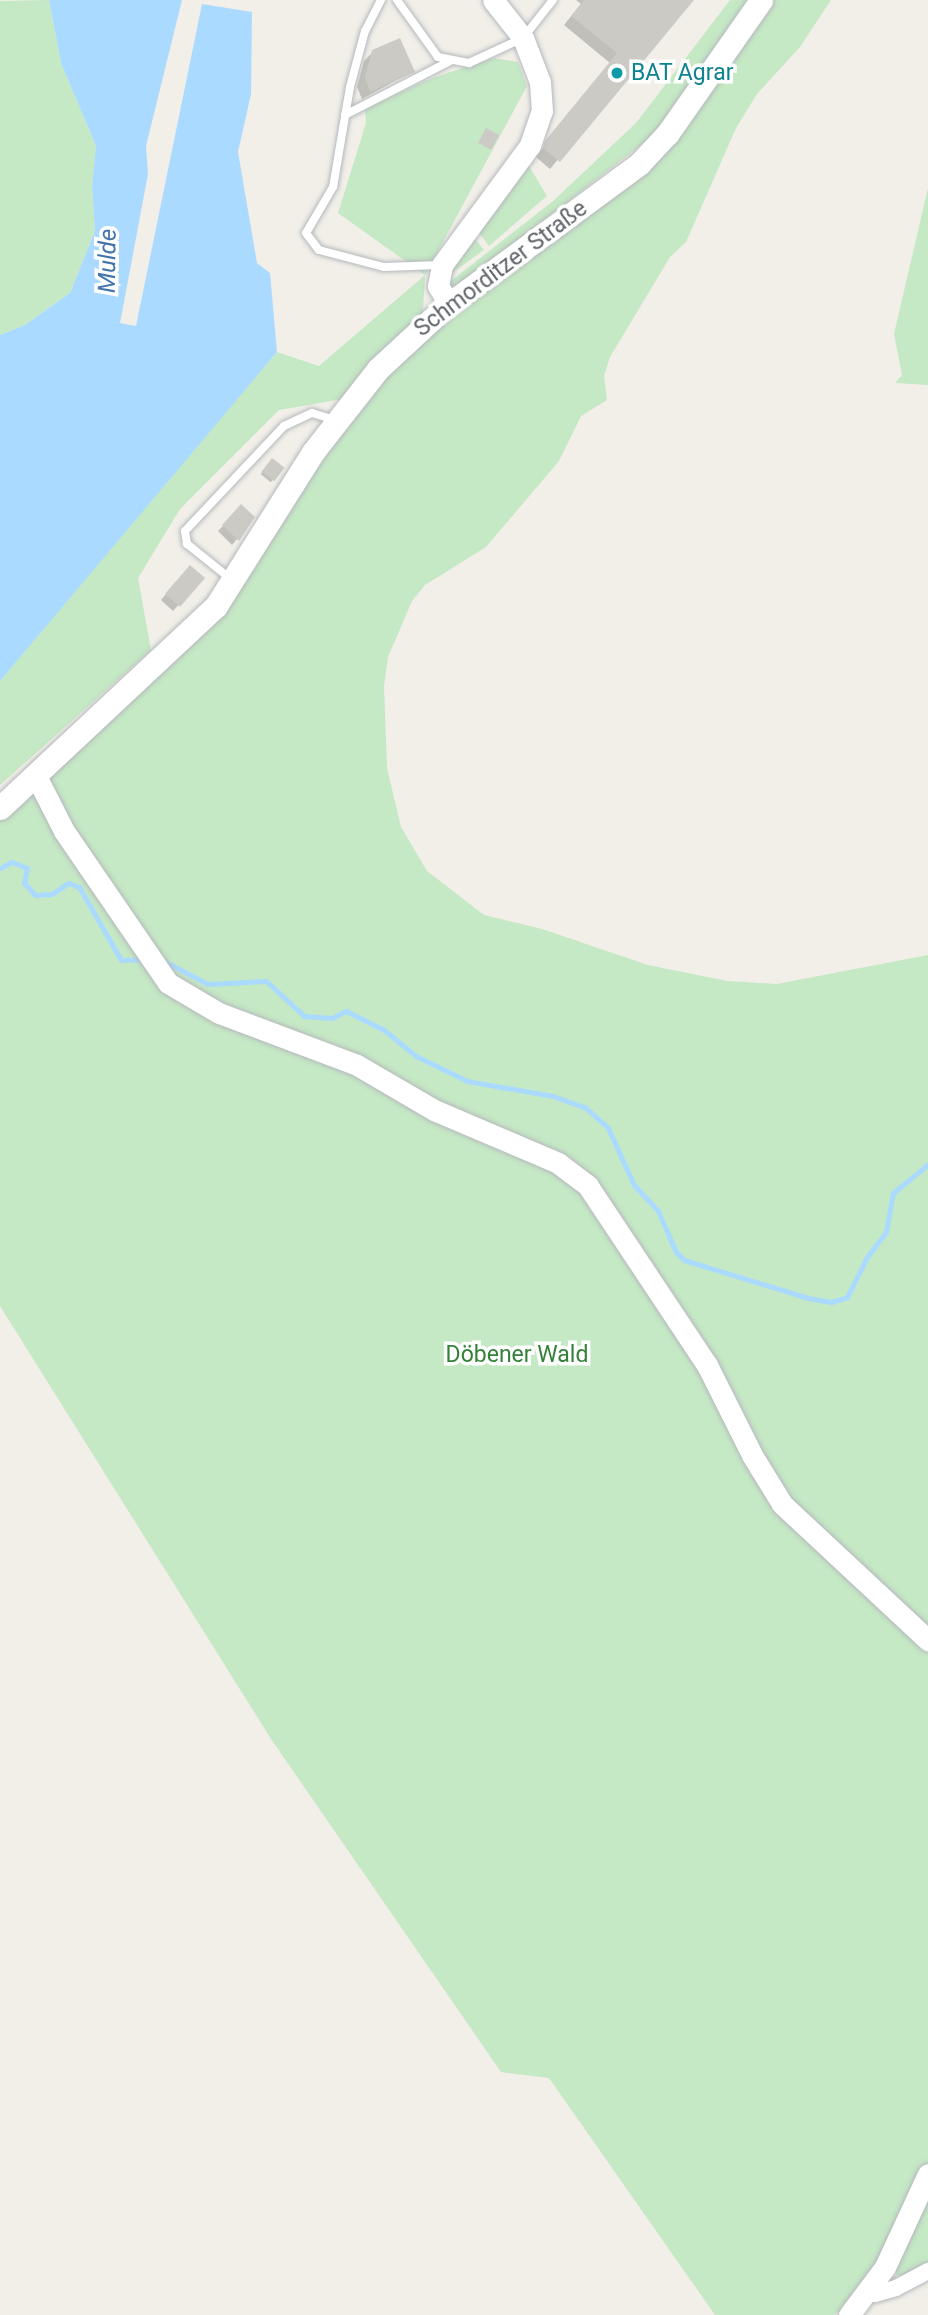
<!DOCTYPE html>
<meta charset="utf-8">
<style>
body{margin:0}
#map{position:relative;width:928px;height:2315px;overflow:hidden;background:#f1efe8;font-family:Roboto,sans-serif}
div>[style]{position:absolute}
.green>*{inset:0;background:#c5e8c5}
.water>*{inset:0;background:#aadaff}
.shadow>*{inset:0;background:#0003;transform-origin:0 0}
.stream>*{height:5px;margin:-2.5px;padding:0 2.5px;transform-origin:2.5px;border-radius:2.5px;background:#aadaff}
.building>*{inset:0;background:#cccac5;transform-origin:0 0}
.roads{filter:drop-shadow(0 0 2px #b5b8bc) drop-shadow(0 0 2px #b5b8bc)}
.service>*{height:8px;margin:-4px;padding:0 4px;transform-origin:4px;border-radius:4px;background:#fff}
.minor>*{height:16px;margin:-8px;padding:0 8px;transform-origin:8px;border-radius:8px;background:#fff}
.tertiary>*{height:21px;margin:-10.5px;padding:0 10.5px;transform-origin:10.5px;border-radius:10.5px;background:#fff}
.secondary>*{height:23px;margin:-11.5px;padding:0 11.5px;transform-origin:11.5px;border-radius:11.5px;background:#fff}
.dots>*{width:19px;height:19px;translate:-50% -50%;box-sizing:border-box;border:4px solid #fff;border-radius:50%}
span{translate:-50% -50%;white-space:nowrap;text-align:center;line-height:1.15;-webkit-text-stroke:7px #fff;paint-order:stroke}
.culture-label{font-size:23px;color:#0d838f}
.left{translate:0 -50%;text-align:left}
.street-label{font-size:23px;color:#5f6368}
.park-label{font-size:23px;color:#348238}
.water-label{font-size:24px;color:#4174aa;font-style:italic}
</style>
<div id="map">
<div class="green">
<div style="clip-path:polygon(49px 0,61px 63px,96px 146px,92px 186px,95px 231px,70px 293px,25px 325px,0 335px,0 1px)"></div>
<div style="clip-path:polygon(730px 0,756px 0,682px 103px,646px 141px,452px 291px,447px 284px,553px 201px,636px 123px)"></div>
<div style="clip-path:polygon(771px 0,831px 0,800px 47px,757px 94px,736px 128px,686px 242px,670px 257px,610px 357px,604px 376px,607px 400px,581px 416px,559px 461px,486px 547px,425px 585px,412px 601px,388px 657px,384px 686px,387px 768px,401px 827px,427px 871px,484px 915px,542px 929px,648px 965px,727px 981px,777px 984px,928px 955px,928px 2265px,901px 2277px,878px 2263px,846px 2307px,834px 2315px,715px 2315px,549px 2078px,501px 2072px,271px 1739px,0 1306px,0 820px,204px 633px,372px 390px,430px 330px,578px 222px)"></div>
<div style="clip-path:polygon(494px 58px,518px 62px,527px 86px,425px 275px,423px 312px,343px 399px,279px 410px,180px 509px,138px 578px,151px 650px,0 785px,0 681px,124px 530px,277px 352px,319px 366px,425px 275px,338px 213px,366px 123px,365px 109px,432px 78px)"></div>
<div style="clip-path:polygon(529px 166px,547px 196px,489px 246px,476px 229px)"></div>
<div style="clip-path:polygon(928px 188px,928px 385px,895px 383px,902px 375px,894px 334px)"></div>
<div style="clip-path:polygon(471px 234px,484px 250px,452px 273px,454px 263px)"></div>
</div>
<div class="water">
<div style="clip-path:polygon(49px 0,182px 0,146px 146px,148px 174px,120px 323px,136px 326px,202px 4px,252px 12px,251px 94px,238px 152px,257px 263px,270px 273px,277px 352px,0 681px,0 335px,25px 325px,70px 293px,95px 231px,92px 186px,96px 146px,61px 63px)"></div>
</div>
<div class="shadow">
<div style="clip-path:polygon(576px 0,692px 0,550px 169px,536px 157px,610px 63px,564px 25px,581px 4px)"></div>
<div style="clip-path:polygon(373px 52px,413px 71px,362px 99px,357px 87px,364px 61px)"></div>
<div style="left:272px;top:460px;width:13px;height:18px;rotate:39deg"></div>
<div style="clip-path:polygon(241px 507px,237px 539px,232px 545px,218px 531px)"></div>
<div style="clip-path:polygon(185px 572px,203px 578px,173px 611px,161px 600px)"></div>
</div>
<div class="stream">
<div style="left:0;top:868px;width:13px;rotate:-27deg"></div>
<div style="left:12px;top:862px;width:16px;rotate:22deg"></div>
<div style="left:27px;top:868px;width:15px;rotate:101deg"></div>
<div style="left:24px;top:883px;width:16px;rotate:47deg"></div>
<div style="left:35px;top:895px;width:17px;rotate:-3deg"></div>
<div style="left:52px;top:894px;width:19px;rotate:-35deg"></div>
<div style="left:68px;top:883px;width:12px;rotate:20deg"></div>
<div style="left:79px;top:887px;width:84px;rotate:60.1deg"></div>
<div style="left:121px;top:960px;width:24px;rotate:-2deg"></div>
<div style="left:162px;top:960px;width:52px;rotate:27.6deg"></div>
<div style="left:208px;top:984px;width:58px;rotate:-3deg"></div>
<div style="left:266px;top:981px;width:52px;rotate:42.6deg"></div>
<div style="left:304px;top:1016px;width:28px;rotate:4deg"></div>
<div style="left:332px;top:1018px;width:16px;rotate:-27deg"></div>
<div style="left:346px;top:1011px;width:42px;rotate:26.6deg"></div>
<div style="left:384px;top:1030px;width:41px;rotate:39.1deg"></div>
<div style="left:416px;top:1056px;width:57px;rotate:26.1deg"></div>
<div style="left:467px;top:1081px;width:87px;rotate:9.9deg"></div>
<div style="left:553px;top:1096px;width:35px;rotate:20deg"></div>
<div style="left:586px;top:1108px;width:30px;rotate:42deg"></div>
<div style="left:608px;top:1128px;width:63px;rotate:65.5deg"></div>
<div style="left:634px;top:1185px;width:35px;rotate:47deg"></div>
<div style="left:658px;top:1211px;width:45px;rotate:66.3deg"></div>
<div style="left:676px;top:1252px;width:11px;rotate:45deg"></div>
<div style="left:684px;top:1260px;width:130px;rotate:17deg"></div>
<div style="left:808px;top:1298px;width:23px;rotate:10deg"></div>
<div style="left:831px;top:1302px;width:17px;rotate:-17deg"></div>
<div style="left:847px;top:1297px;width:45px;rotate:-63.4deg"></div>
<div style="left:867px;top:1257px;width:31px;rotate:-53deg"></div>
<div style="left:886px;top:1232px;width:40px;rotate:-80deg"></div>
<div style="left:893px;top:1193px;width:45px;rotate:-39.6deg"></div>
</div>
<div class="building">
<div style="clip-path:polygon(584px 0,694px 0,560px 162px,543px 148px,545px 141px,617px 53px,571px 16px)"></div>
<div style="clip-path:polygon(400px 38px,415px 72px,370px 92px,365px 77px,372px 50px)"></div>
<div style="left:486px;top:128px;width:15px;height:17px;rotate:28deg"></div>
<div style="left:272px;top:458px;width:16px;height:17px;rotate:38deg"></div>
<div style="clip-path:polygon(241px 504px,255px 517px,239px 541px,222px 525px)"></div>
<div style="left:190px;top:565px;width:20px;height:38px;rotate:41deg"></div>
</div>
<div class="roads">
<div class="service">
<div style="left:381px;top:0;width:35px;rotate:117deg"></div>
<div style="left:365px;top:31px;width:58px;rotate:105deg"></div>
<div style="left:350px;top:87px;width:101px;rotate:99.6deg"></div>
<div style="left:333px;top:187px;width:53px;rotate:120.4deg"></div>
<div style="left:306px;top:233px;width:21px;rotate:53deg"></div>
<div style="left:319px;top:250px;width:67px;rotate:14.7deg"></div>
<div style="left:384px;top:267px;width:56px;rotate:-2deg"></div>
<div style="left:397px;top:0;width:70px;rotate:54.3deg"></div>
<div style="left:438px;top:57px;width:32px;rotate:11deg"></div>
<div style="left:469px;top:63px;width:60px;rotate:-24.8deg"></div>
<div style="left:523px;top:38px;width:48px;rotate:-51.7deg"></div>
<div style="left:345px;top:115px;width:120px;rotate:-27.2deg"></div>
<div style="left:232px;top:580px;width:58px;rotate:-141.3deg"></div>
<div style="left:187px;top:544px;width:13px;rotate:-99deg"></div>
<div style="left:185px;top:531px;width:144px;rotate:-46.7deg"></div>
<div style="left:284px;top:426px;width:31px;rotate:-25deg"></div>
<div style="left:312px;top:413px;width:24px;rotate:17deg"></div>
</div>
<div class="minor">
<div style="left:866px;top:2292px;width:9px;rotate:13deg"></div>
<div style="left:875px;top:2294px;width:22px;rotate:-16deg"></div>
<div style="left:896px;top:2288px;width:36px;rotate:-28deg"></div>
</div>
<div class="tertiary">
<div style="left:449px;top:304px;width:21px;rotate:-121deg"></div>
<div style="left:438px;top:286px;width:21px;rotate:-79deg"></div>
<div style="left:442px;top:265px;width:149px;rotate:-53.7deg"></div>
<div style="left:530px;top:145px;width:36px;rotate:-71deg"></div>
<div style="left:542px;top:111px;width:29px;rotate:-94deg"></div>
<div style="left:540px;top:82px;width:47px;rotate:-111.1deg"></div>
<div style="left:523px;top:38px;width:48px;rotate:-128.3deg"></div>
<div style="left:36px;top:776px;width:62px;rotate:63deg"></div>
<div style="left:64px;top:831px;width:184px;rotate:55.6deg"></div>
<div style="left:168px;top:983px;width:59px;rotate:30.5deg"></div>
<div style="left:219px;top:1013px;width:147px;rotate:20.6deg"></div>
<div style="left:357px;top:1065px;width:89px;rotate:30.3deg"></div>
<div style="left:434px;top:1110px;width:135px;rotate:23.1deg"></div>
<div style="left:558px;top:1163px;width:38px;rotate:37deg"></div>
<div style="left:588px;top:1186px;width:215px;rotate:56.4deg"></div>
<div style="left:707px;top:1365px;width:101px;rotate:63.4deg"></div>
<div style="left:752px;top:1455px;width:57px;rotate:58.5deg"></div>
<div style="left:782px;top:1504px;width:200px;rotate:43deg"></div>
<div style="left:849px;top:2315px;width:60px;rotate:-53.1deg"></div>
<div style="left:885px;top:2267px;width:102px;rotate:-65.2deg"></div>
</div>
<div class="secondary">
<div style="left:0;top:808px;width:296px;rotate:-43.1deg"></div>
<div style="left:216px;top:606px;width:182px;rotate:-57.8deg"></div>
<div style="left:313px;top:452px;width:105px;rotate:-51.9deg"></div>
<div style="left:378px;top:369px;width:91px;rotate:-42.8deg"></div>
<div style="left:445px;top:307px;width:242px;rotate:-36.4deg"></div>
<div style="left:640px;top:163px;width:41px;rotate:-47deg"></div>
<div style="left:668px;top:133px;width:162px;rotate:-55deg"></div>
</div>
</div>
<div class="dots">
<div style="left:617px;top:73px;background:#0f9aa8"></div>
</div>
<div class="culture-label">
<span class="left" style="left:631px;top:73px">BAT Agrar</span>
</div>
<div class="street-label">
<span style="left:501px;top:269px;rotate:-37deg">Schmorditzer Straße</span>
</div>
<div class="park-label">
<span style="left:517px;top:1355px">Döbener Wald</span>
</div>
<div class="water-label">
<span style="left:108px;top:261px;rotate:-89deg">Mulde</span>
</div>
</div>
